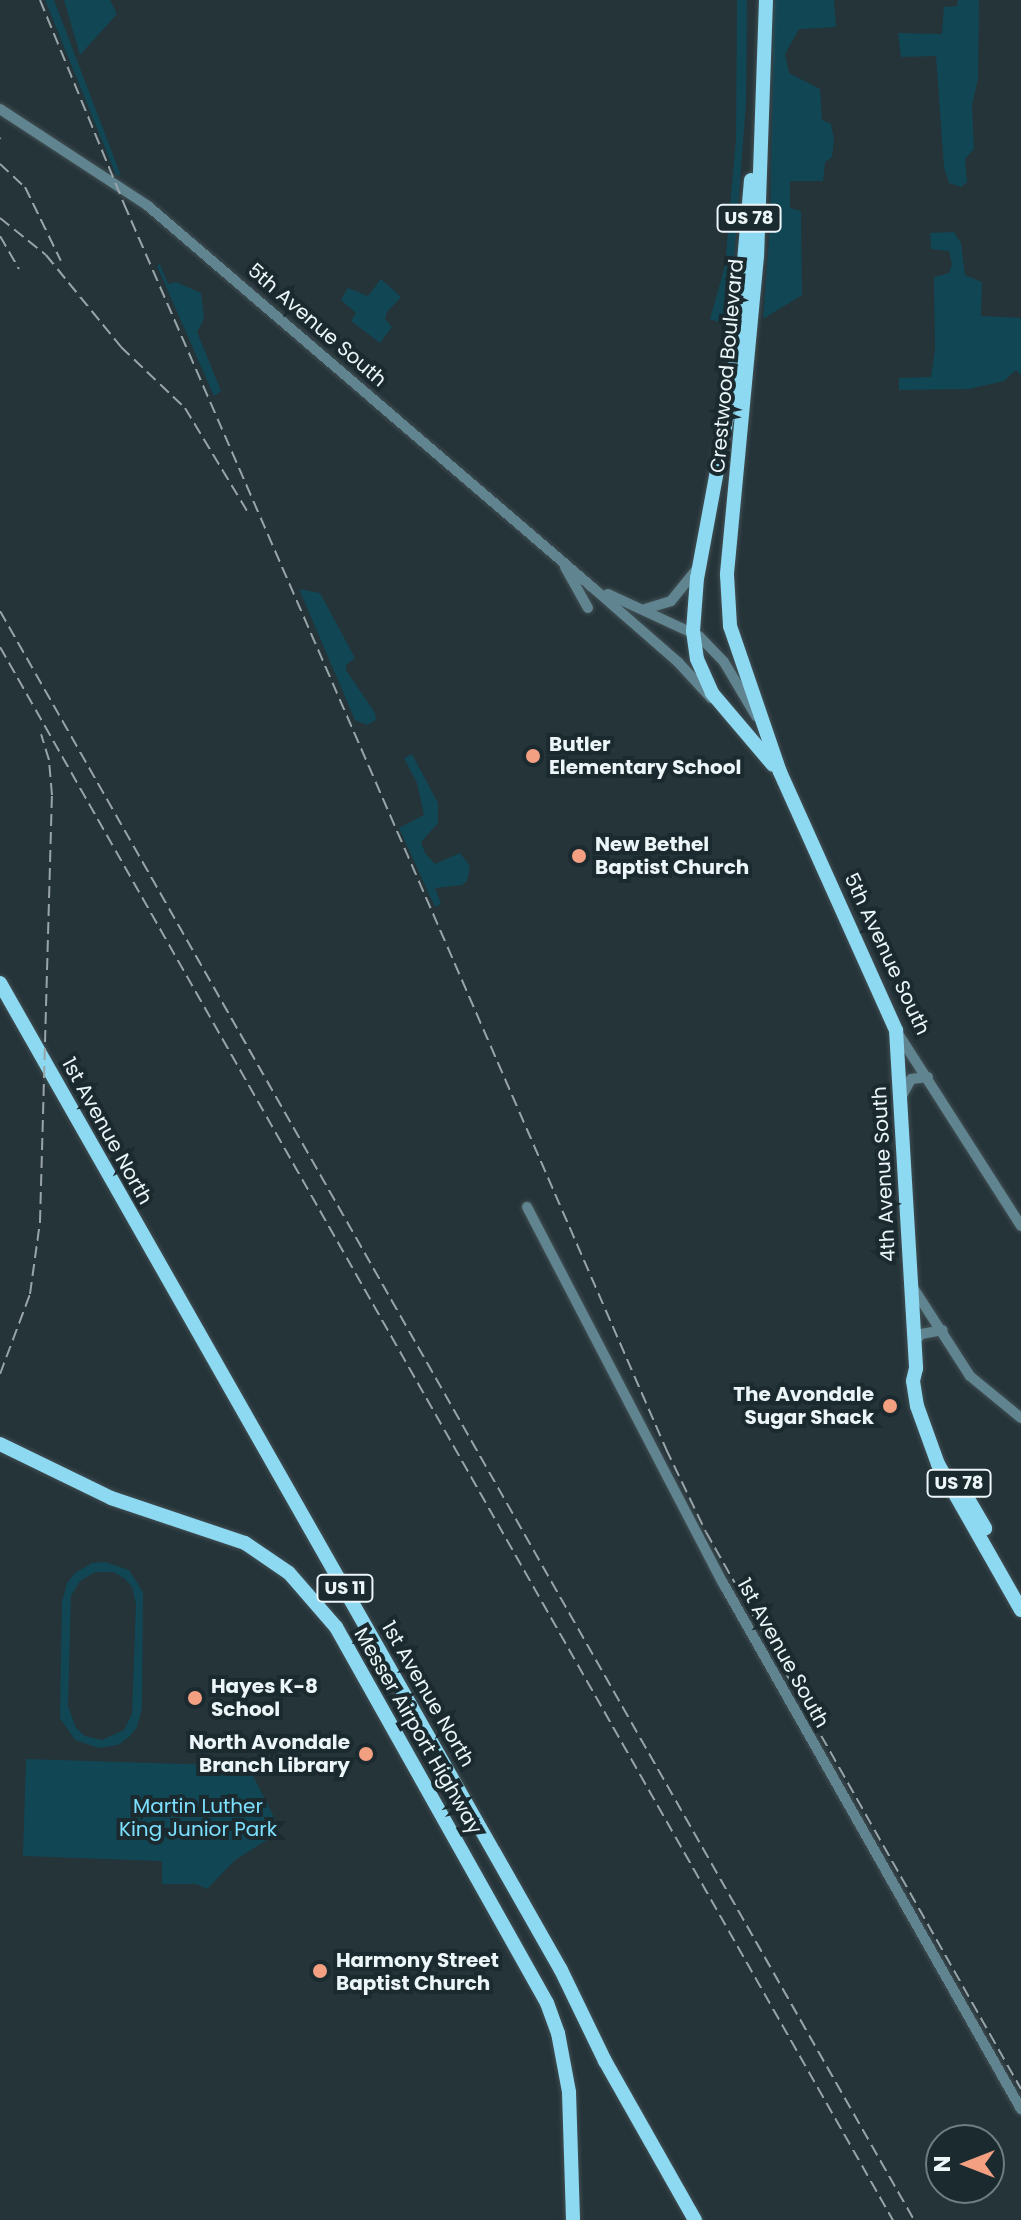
<!DOCTYPE html>
<style>
body{margin:0}
#map{position:relative;width:1021px;height:2220px;overflow:hidden;background:#253439;font-family:Poppins,sans-serif}
div>[style]{position:absolute}
.green>*{inset:0;background:#114655}
.roads{filter:drop-shadow(0 0 2px #414f54) drop-shadow(0 0 2px #414f54)}
.minor>*{height:10px;margin:-5px;padding:0 5px;transform-origin:5px;border-radius:5px;background:#618590}
.major>*{height:14px;margin:-7px;padding:0 7px;transform-origin:7px;border-radius:7px;background:#8dd9f1}
.rail>*{height:2px;margin-top:-1px;transform-origin:0;background:repeating-linear-gradient(90deg,#98a4a8 0 12px,transparent 0 18px)}
.dots>*{width:22px;height:22px;translate:-50% -50%;box-sizing:border-box;border:4px solid #1b2a2f;border-radius:50%}
span{translate:-50% -50%;white-space:nowrap;text-align:center;line-height:1.15;-webkit-text-stroke:8px #1b2a2f;paint-order:stroke}
.shield-label span{padding:2px 6px;background:#1b2a2f;border:2px solid;border-radius:6px;-webkit-text-stroke-width:0}
.shield-label{font-size:18px;color:#ecf6f9;font-weight:700}
.street-label{font-size:20px;color:#ecf6f9}
.poi-label{font-size:20px;color:#ecf6f9;font-weight:700}
.left{translate:0 -50%;text-align:left}
.right{translate:-100% -50%;text-align:right}
.park-label{font-size:20px;color:#7de0fe}
.north{position:absolute;left:925px;top:2124px;width:80px;height:80px;box-sizing:border-box;background:#1b2a2f;border:2px solid #6f7c80;border-radius:50%;rotate:270deg;font-size:22px;font-weight:700;line-height:32px;text-align:center;color:#ecf6f9}
.north::after{content:'';display:block;margin:auto;width:28px;height:36px;background:#f39f82;clip-path:polygon(50% 0,100% 100%,50% 72%,0 100%)}
</style>
<div id="map">
<div class="green">
<div style="clip-path:polygon(45px 0,54px 0,121px 176px,116px 175px)"></div>
<div style="clip-path:polygon(64px 0,110px 0,117px 14px,80px 55px)"></div>
<div style="clip-path:polygon(737px 0,747px 0,746px 103px,729px 326px,710px 319px,725px 266px,736px 139px)"></div>
<div style="clip-path:polygon(774px 0,834px 0,836px 27px,799px 29px,785px 54px,789px 73px,820px 89px,822px 120px,831px 124px,834px 140px,832px 157px,825px 162px,823px 181px,790px 181px,790px 208px,801px 211px,802px 295px,763px 319px,770px 226px)"></div>
<div style="clip-path:polygon(958px 0,979px 0,978px 79px,972px 105px,974px 149px,965px 159px,967px 182px,961px 187px,949px 183px,944px 167px,936px 56px,901px 57px,898px 33px,942px 34px,944px 7px,957px 6px)"></div>
<div style="clip-path:polygon(954px 232px,961px 243px,965px 275px,982px 282px,981px 316px,1021px 318px,1021px 375px,1016px 370px,1004px 381px,969px 389px,899px 390px,899px 378px,931px 377px,935px 350px,934px 277px,949px 273px,952px 264px,949px 251px,931px 249px,930px 233px)"></div>
<div style="clip-path:polygon(160px 264px,168px 284px,176px 282px,201px 293px,204px 319px,197px 332px,221px 391px,214px 396px,157px 266px)"></div>
<div style="clip-path:polygon(381px 279px,401px 297px,387px 312px,385px 319px,392px 327px,380px 343px,351px 321px,356px 313px,341px 300px,348px 288px,368px 296px)"></div>
<div style="clip-path:polygon(299px 589px,320px 593px,355px 658px,346px 665px,346px 670px,375px 713px,376px 720px,367px 725px,355px 720px)"></div>
<div style="clip-path:polygon(412px 754px,438px 803px,438px 823px,421px 842px,425px 853px,435px 864px,460px 853px,470px 866px,467px 881px,462px 885px,435px 888px,441px 904px,435px 907px,399px 828px,424px 815px,417px 783px,404px 758px)"></div>
<div style="clip-path:polygon(evenodd,105px 1562px,129px 1570px,143px 1592px,142px 1708px,137px 1727px,129px 1737px,118px 1745px,99px 1748px,75px 1740px,60px 1718px,62px 1602px,67px 1583px,75px 1573px,92px 1563px,105px 1562px,95px 1572px,113px 1572px,124px 1578px,132px 1587px,136px 1604px,132px 1714px,124px 1730px,102px 1740px,85px 1736px,76px 1728px,68px 1706px,71px 1596px,80px 1581px,95px 1572px)"></div>
<div style="clip-path:polygon(26px 1759px,248px 1766px,278px 1825px,278px 1833px,235px 1860px,207px 1889px,196px 1884px,162px 1884px,162px 1861px,23px 1856px)"></div>
</div>
<div class="roads">
<div class="minor">
<div style="left:0;top:109px;width:177px;rotate:33.2deg"></div>
<div style="left:148px;top:206px;width:585px;rotate:40.63deg"></div>
<div style="left:592px;top:587px;width:114px;rotate:41.1deg"></div>
<div style="left:678px;top:662px;width:49px;rotate:47.5deg"></div>
<div style="left:565px;top:567px;width:47px;rotate:60.7deg"></div>
<div style="left:608px;top:594px;width:100px;rotate:24.8deg"></div>
<div style="left:699px;top:636px;width:36px;rotate:46deg"></div>
<div style="left:724px;top:662px;width:63px;rotate:59.3deg"></div>
<div style="left:645px;top:609px;width:27px;rotate:-17deg"></div>
<div style="left:671px;top:601px;width:40px;rotate:-51deg"></div>
<div style="left:897px;top:1032px;width:230px;rotate:57.4deg"></div>
<div style="left:901px;top:1098px;width:21px;rotate:-62deg"></div>
<div style="left:911px;top:1079px;width:17px;rotate:-7deg"></div>
<div style="left:527px;top:1207px;width:424px;rotate:62.5deg"></div>
<div style="left:723px;top:1583px;width:605px;rotate:60.47deg"></div>
<div style="left:912px;top:1286px;width:107px;rotate:57.2deg"></div>
<div style="left:970px;top:1376px;width:66px;rotate:39.5deg"></div>
<div style="left:914px;top:1343px;width:11px;rotate:-52deg"></div>
<div style="left:921px;top:1334px;width:22px;rotate:-10deg"></div>
</div>
<div class="major">
<div style="left:766px;top:0;width:256px;rotate:92deg"></div>
<div style="left:757px;top:256px;width:320px;rotate:95.4deg"></div>
<div style="left:727px;top:575px;width:51px;rotate:86.6deg"></div>
<div style="left:730px;top:626px;width:154px;rotate:71.1deg"></div>
<div style="left:780px;top:772px;width:283px;rotate:65.8deg"></div>
<div style="left:896px;top:1030px;width:339px;rotate:86.6deg"></div>
<div style="left:916px;top:1368px;width:13px;rotate:103deg"></div>
<div style="left:913px;top:1381px;width:25px;rotate:81deg"></div>
<div style="left:917px;top:1406px;width:62px;rotate:70.1deg"></div>
<div style="left:938px;top:1464px;width:168px;rotate:60.4deg"></div>
<div style="left:751px;top:180px;width:200px;rotate:94.9deg"></div>
<div style="left:734px;top:379px;width:202px;rotate:100.5deg"></div>
<div style="left:697px;top:578px;width:53px;rotate:94.3deg"></div>
<div style="left:693px;top:631px;width:28px;rotate:82deg"></div>
<div style="left:697px;top:659px;width:37px;rotate:66deg"></div>
<div style="left:712px;top:693px;width:94px;rotate:49.7deg"></div>
<div style="left:0;top:983px;width:1135px;rotate:60.39deg"></div>
<div style="left:561px;top:1970px;width:101px;rotate:64.2deg"></div>
<div style="left:605px;top:2061px;width:183px;rotate:60.5deg"></div>
<div style="left:0;top:1444px;width:123px;rotate:25.9deg"></div>
<div style="left:111px;top:1498px;width:141px;rotate:18.6deg"></div>
<div style="left:245px;top:1543px;width:53px;rotate:34.3deg"></div>
<div style="left:289px;top:1573px;width:72px;rotate:49deg"></div>
<div style="left:336px;top:1627px;width:431px;rotate:60.7deg"></div>
<div style="left:547px;top:2003px;width:32px;rotate:70deg"></div>
<div style="left:558px;top:2033px;width:60px;rotate:79.4deg"></div>
<div style="left:569px;top:2092px;width:128px;rotate:88.2deg"></div>
<div style="left:957px;top:1480px;width:56px;rotate:59.7deg"></div>
</div>
</div>
<div class="rail">
<div style="left:40px;top:0;width:221px;rotate:67.6deg"></div>
<div style="left:124px;top:204px;width:1358px;rotate:66.47deg"></div>
<div style="left:666px;top:1449px;width:92px;rotate:64.3deg"></div>
<div style="left:706px;top:1532px;width:640px;rotate:60.51deg"></div>
<div style="left:0;top:138px;width:1px;rotate:45deg"></div>
<div style="left:0;top:164px;width:34px;rotate:43deg"></div>
<div style="left:25px;top:187px;width:82px;rotate:64.1deg"></div>
<div style="left:0;top:218px;width:59px;rotate:38.8deg"></div>
<div style="left:46px;top:255px;width:119px;rotate:50.8deg"></div>
<div style="left:121px;top:347px;width:88px;rotate:43.6deg"></div>
<div style="left:185px;top:408px;width:124px;rotate:58.9deg"></div>
<div style="left:0;top:236px;width:38px;rotate:60deg"></div>
<div style="left:0;top:611px;width:1850px;rotate:60.4deg"></div>
<div style="left:0;top:647px;width:1809px;rotate:60.42deg"></div>
<div style="left:0;top:1374px;width:85px;rotate:-69.4deg"></div>
<div style="left:30px;top:1294px;width:73px;rotate:-82.1deg"></div>
<div style="left:40px;top:1222px;width:427px;rotate:-88.4deg"></div>
<div style="left:52px;top:795px;width:35px;rotate:-95deg"></div>
<div style="left:49px;top:760px;width:27px;rotate:-107deg"></div>
</div>
<div class="dots">
<div style="left:533px;top:756px;background:#f39f82"></div>
<div style="left:579px;top:856px;background:#f39f82"></div>
<div style="left:890px;top:1406px;background:#f39f82"></div>
<div style="left:195px;top:1698px;background:#f39f82"></div>
<div style="left:366px;top:1754px;background:#f39f82"></div>
<div style="left:320px;top:1971px;background:#f39f82"></div>
</div>
<div class="shield-label">
<span style="left:749px;top:218px">US 78</span>
<span style="left:959px;top:1483px">US 78</span>
<span style="left:345px;top:1588px">US 11</span>
</div>
<div class="street-label">
<span style="left:317px;top:325px;rotate:41deg">5th Avenue South</span>
<span style="left:727px;top:366px;rotate:-85deg">Crestwood Boulevard</span>
<span style="left:887px;top:954px;rotate:65deg">5th Avenue South</span>
<span style="left:107px;top:1131px;rotate:61deg">1st Avenue North</span>
<span style="left:884px;top:1174px;rotate:-93deg">4th Avenue South</span>
<span style="left:783px;top:1653px;rotate:61deg">1st Avenue South</span>
<span style="left:428px;top:1694px;rotate:60deg">1st Avenue North</span>
<span style="left:418px;top:1731px;rotate:60deg">Messer Airport Highway</span>
</div>
<div class="poi-label">
<span class="left" style="left:549px;top:756px">Butler<br>Elementary School</span>
<span class="left" style="left:595px;top:856px">New Bethel<br>Baptist Church</span>
<span class="right" style="left:874px;top:1406px">The Avondale<br>Sugar Shack</span>
<span class="left" style="left:211px;top:1698px">Hayes K-8<br>School</span>
<span class="right" style="left:350px;top:1754px">North Avondale<br>Branch Library</span>
<span class="left" style="left:336px;top:1972px">Harmony Street<br>Baptist Church</span>
</div>
<div class="park-label">
<span style="left:198px;top:1818px">Martin Luther<br>King Junior Park</span>
</div>
<div class="north">N</div>
</div>
